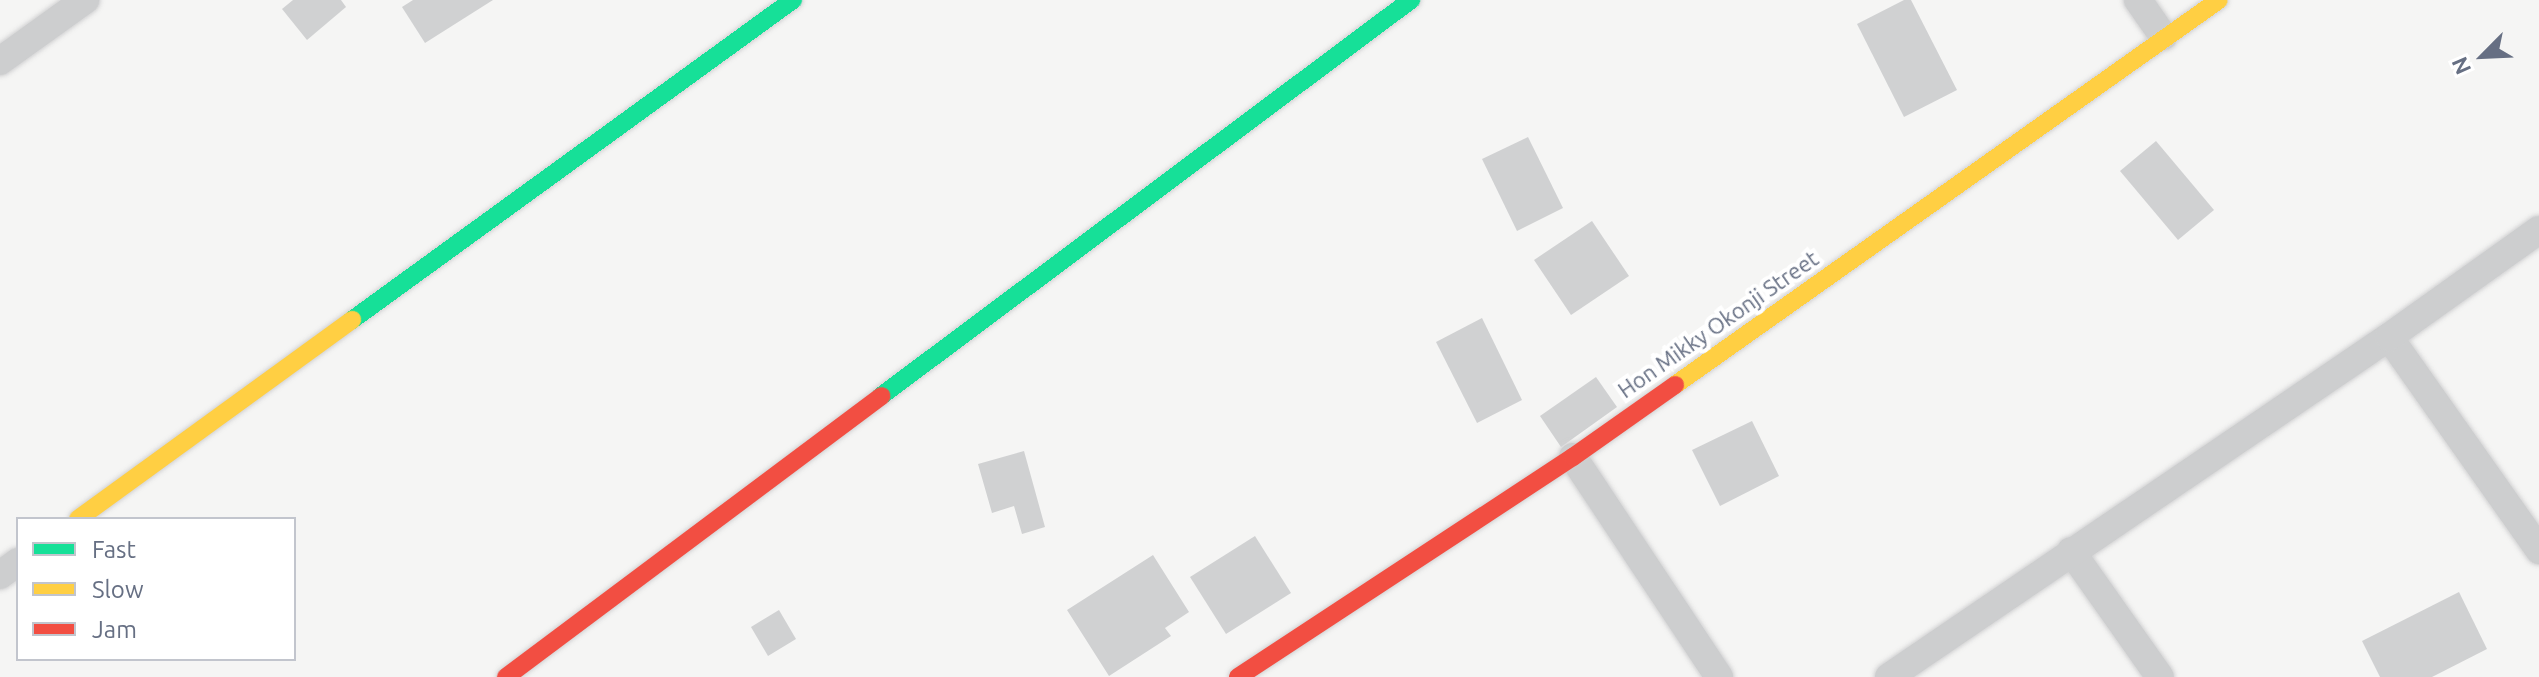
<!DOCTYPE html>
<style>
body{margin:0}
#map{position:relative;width:2539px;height:677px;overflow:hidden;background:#f5f5f4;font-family:Ubuntu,sans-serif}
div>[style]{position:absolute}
.building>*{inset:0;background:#d0d1d2}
.roads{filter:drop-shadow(0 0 2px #d2d2d3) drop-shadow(0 0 2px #d2d2d3)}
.street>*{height:28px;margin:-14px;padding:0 14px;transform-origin:14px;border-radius:14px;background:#cdcecf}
.fast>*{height:18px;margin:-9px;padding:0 9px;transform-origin:9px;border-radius:9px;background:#16e098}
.slow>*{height:18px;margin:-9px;padding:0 9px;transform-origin:9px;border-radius:9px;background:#ffcf43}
.jam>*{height:18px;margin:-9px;padding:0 9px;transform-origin:9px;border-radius:9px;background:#f24e42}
span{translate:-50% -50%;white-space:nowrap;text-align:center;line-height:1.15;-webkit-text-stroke:8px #fff;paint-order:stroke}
.street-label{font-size:22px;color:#666f83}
.legend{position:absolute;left:16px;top:517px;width:280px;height:144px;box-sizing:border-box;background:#fff;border:2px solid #c2c5cd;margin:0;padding:10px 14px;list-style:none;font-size:24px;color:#666f83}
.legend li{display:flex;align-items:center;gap:16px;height:40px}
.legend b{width:40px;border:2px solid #c2c5cd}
.north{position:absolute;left:2443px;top:16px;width:80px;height:80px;-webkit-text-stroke:6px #fff;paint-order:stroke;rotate:246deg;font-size:22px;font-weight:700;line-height:32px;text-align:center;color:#666f83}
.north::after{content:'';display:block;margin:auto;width:28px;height:36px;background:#666f83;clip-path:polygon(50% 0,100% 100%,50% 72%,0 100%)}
</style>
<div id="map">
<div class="building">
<div style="clip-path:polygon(293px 0,341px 0,346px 7px,307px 40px,282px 9px)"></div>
<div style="clip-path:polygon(413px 0,493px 0,425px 43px,402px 7px)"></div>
<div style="clip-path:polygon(1904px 0,1911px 0,1957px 90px,1904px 117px,1857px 24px)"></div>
<div style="clip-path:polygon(1528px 137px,1563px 208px,1517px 231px,1482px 159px)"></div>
<div style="clip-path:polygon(2156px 141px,2214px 210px,2178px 240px,2120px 171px)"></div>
<div style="clip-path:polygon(1592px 221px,1629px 276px,1571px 315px,1534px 260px)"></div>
<div style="clip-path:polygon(1482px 318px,1522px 400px,1477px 423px,1436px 342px)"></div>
<div style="clip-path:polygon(1596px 377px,1617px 407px,1561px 447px,1540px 416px)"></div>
<div style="clip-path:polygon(1752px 421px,1779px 476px,1720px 506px,1692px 450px)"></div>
<div style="clip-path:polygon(1024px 451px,1045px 527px,1022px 534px,1014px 506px,992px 513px,978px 464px)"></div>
<div style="clip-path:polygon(1255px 536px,1291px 593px,1226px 634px,1190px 577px)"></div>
<div style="clip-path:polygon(1153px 555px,1189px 612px,1165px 628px,1171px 636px,1109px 676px,1067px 610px)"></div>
<div style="clip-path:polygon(2459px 592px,2487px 649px,2432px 677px,2380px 677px,2362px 641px)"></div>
<div style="clip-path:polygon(779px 610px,796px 639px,768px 656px,751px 627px)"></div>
</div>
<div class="roads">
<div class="street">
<div style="left:2138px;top:0;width:44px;rotate:55.2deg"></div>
<div style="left:0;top:61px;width:105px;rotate:-35.7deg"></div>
<div style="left:2389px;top:337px;width:261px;rotate:54.8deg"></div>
<div style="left:1573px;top:457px;width:264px;rotate:56.4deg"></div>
<div style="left:2071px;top:551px;width:154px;rotate:54.8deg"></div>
<div style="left:0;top:575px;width:22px;rotate:-36deg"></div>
<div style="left:1889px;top:677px;width:605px;rotate:-34.22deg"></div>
<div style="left:2389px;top:337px;width:184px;rotate:-35.5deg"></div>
</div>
<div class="fast">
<div style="left:352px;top:320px;width:545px;rotate:-35.97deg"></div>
<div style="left:881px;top:396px;width:662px;rotate:-36.77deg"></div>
</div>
<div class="slow">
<div style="left:1675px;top:385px;width:666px;rotate:-35.29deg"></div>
<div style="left:78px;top:519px;width:339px;rotate:-36deg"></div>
</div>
<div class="jam">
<div style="left:506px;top:677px;width:469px;rotate:-36.8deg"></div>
<div style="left:1238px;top:677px;width:401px;rotate:-33.3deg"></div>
<div style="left:1573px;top:457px;width:125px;rotate:-35.2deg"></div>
</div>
</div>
<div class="street-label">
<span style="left:1718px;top:324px;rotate:-35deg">Hon Mikky Okonji Street</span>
</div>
<ul class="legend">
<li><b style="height:10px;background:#16e098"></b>Fast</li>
<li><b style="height:10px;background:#ffcf43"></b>Slow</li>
<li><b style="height:10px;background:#f24e42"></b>Jam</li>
</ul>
<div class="north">N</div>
</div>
